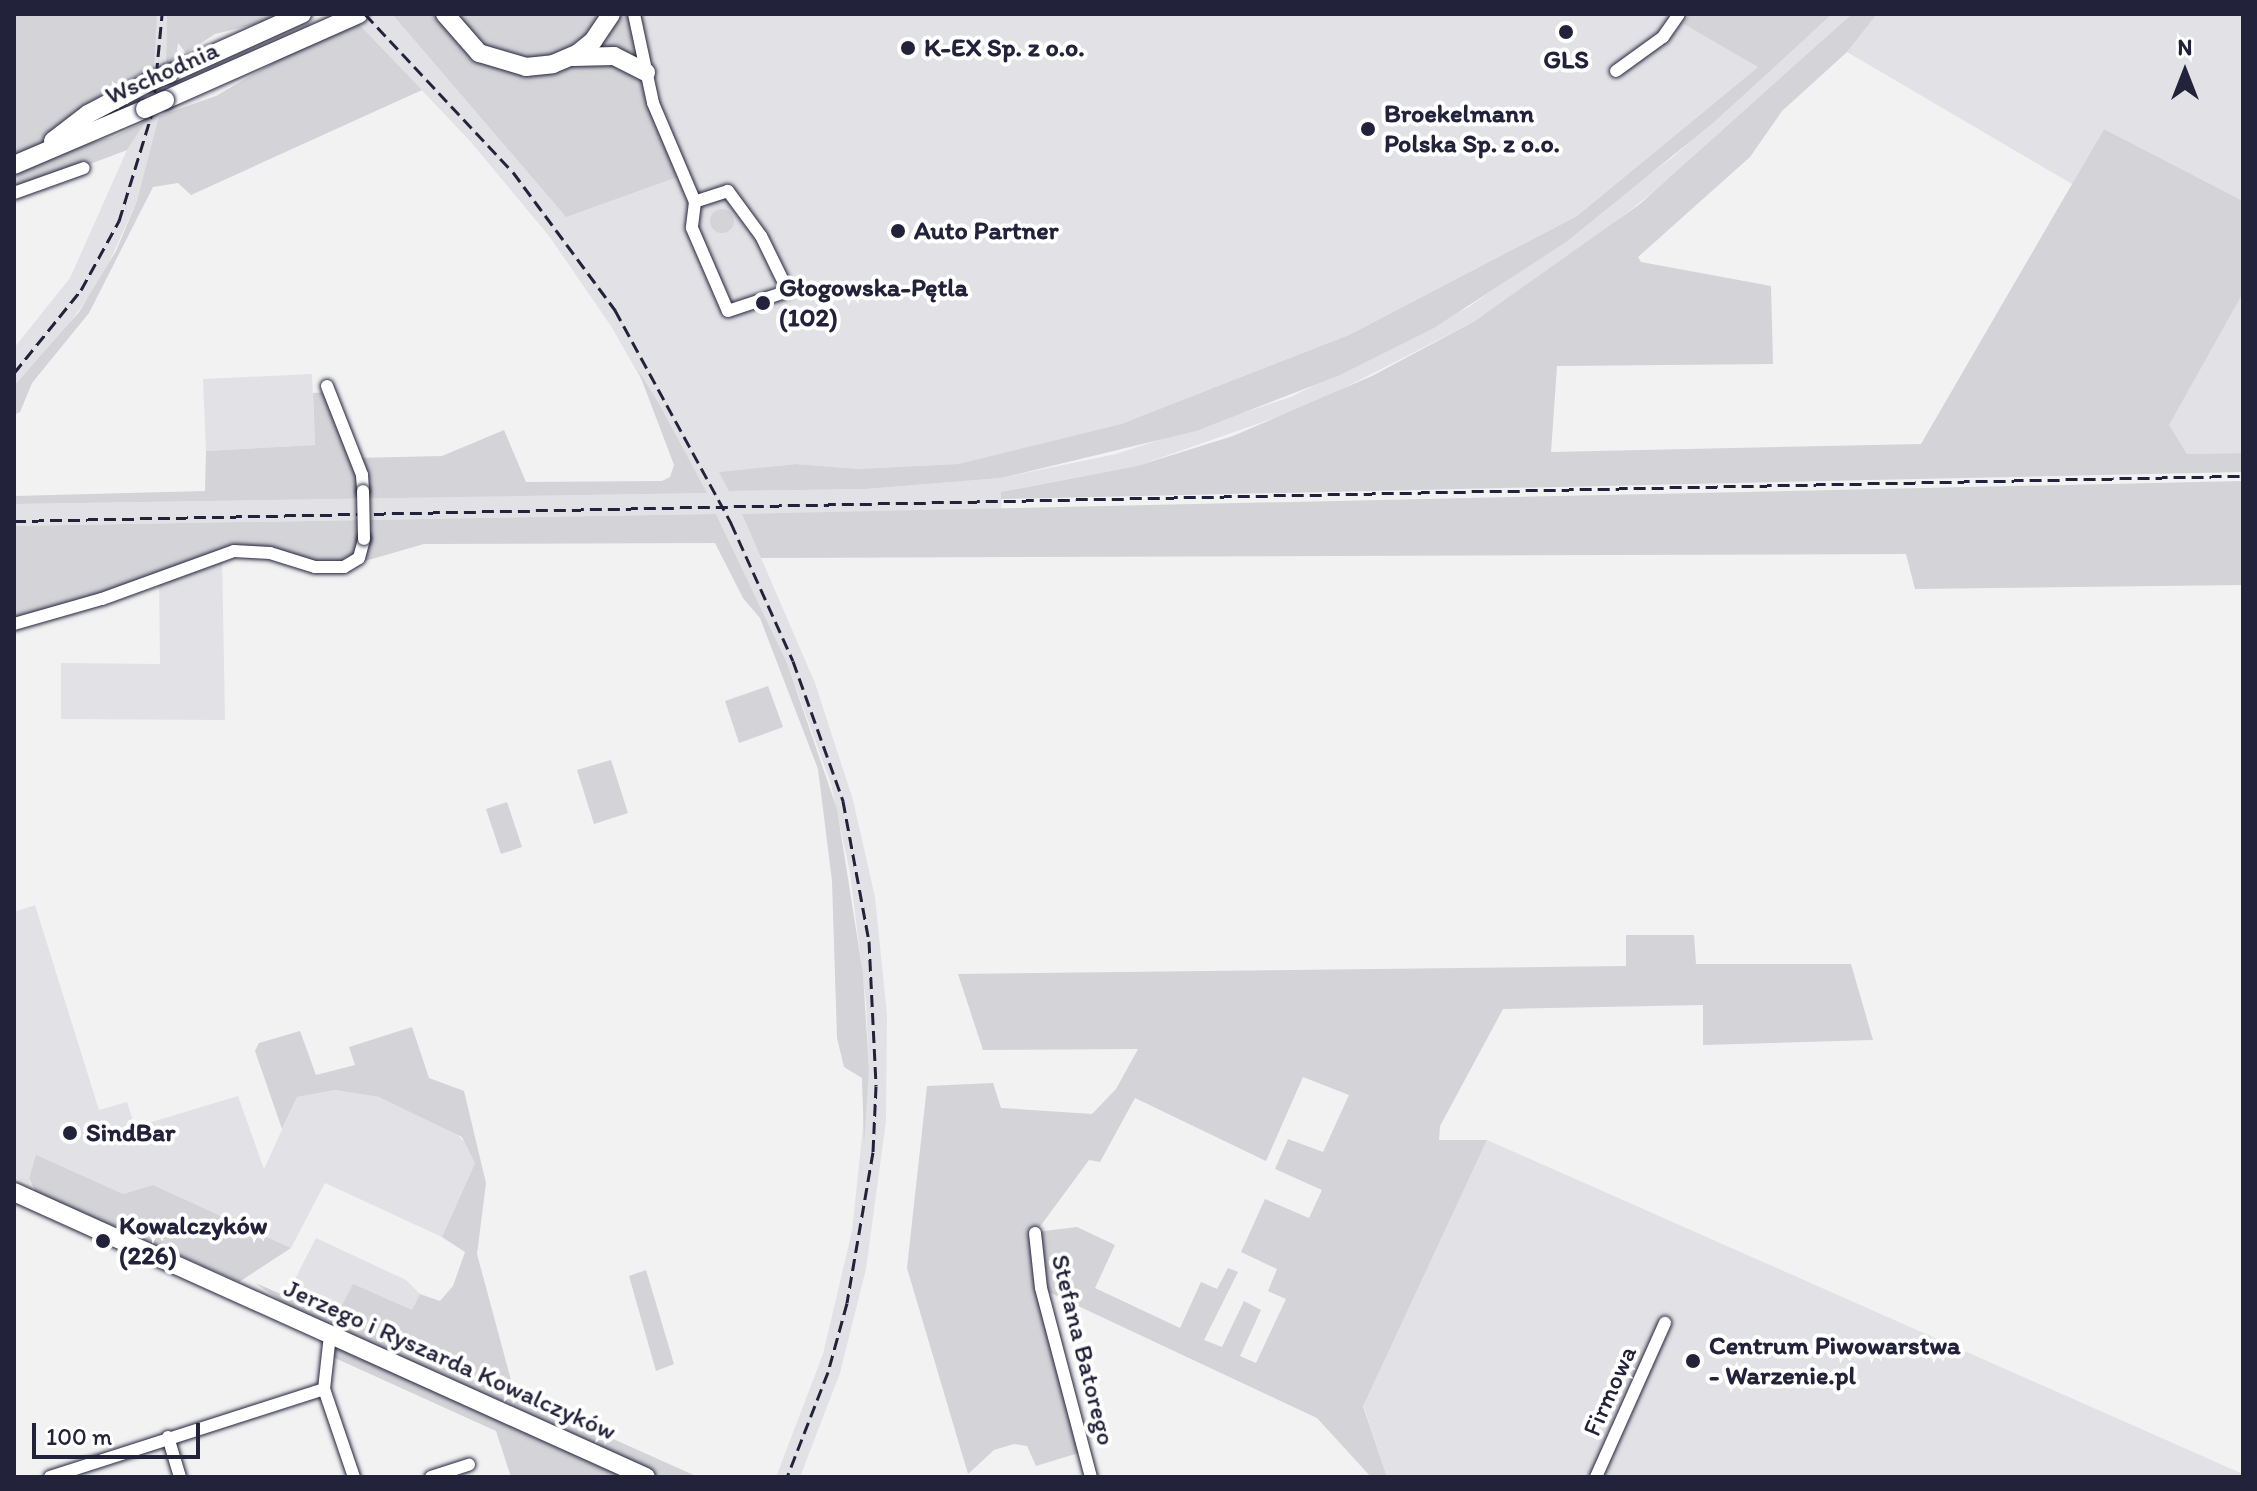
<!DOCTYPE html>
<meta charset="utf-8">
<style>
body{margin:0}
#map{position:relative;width:2257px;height:1491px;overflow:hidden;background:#f2f2f3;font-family:Itim,sans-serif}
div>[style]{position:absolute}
.built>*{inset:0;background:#e2e2e6}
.green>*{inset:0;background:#d3d3d8}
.round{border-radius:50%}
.roads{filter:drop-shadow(0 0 2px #22223b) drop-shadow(0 0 2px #22223b)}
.street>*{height:12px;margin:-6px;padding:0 6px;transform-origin:6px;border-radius:6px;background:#fff}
.secondary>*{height:18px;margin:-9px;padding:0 9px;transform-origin:9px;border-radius:9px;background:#fff}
.rail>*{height:3px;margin-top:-1.5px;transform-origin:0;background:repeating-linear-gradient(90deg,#22223b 0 12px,transparent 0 18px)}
.bridges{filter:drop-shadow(0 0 2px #22223b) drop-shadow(0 0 2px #22223b)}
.street-bridge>*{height:12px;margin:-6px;padding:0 6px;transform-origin:6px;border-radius:6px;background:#fff}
.secondary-bridge>*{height:18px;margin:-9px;padding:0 9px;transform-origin:9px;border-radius:9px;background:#fff}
.dots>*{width:22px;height:22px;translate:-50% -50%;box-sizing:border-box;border:4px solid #fff;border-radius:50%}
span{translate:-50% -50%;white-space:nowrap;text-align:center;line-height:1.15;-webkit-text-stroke:8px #fff;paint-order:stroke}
.poi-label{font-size:26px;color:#22223b;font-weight:700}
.left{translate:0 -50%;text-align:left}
.street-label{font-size:26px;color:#22223b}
.frame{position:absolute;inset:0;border:16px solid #22223b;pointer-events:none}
.north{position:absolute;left:2145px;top:32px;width:80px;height:80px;-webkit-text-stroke:6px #fff;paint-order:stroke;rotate:0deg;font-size:22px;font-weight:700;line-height:32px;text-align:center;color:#22223b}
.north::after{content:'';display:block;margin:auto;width:28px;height:36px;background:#22223b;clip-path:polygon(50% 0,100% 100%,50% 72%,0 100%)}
.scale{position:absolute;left:32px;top:1423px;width:168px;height:36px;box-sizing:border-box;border:4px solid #22223b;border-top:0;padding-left:10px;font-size:24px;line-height:28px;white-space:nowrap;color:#22223b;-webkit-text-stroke:6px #fff;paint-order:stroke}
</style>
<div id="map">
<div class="built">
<div style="clip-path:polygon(157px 14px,167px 14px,166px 57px,156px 137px,137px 201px,101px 280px,59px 337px,14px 386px,14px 348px,70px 278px,127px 150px,146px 121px)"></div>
<div style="clip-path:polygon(360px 14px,392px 14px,566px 217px,663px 130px,634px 14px,1679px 14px,1759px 66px,1577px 216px,1349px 335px,1121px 424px,958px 464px,858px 469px,796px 464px,720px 472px,730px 491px,866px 489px,1001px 478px,1116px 454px,1291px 397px,1469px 307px,1673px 157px,1832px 14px,1852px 14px,1707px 149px,1574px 255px,1475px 321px,1311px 405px,1137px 466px,1002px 492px,1001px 510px,742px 514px,815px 683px,853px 800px,875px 897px,887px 1015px,886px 1121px,866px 1269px,840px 1373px,800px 1477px,776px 1477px,823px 1354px,852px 1231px,869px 1070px,866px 1002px,850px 872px,831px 784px,787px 663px,716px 514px,14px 526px,14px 504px,706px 493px,611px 326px,549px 236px,470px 141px,352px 17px)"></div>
<div style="clip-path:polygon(1877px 14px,2243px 14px,2243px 201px,2104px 129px,2072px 184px,1847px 52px)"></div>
<div style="clip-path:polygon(2243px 293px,2243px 453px,2187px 454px,2168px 425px)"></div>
<div style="clip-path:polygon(312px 374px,315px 445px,206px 451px,203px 379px)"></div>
<div style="clip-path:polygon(222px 554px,225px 720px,61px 719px,61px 663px,160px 664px,159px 576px)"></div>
<div style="clip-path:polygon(35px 905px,99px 1110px,127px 1102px,135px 1127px,238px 1096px,264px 1169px,297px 1097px,335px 1090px,379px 1097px,450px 1128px,470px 1147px,475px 1163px,442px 1237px,325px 1183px,291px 1248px,153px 1185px,123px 1194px,104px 1187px,29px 1179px,30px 1184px,14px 1176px,14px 912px)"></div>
<div style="clip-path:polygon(1487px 1140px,2243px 1474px,2243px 1477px,1387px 1477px,1363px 1404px)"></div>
<div style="clip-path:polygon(316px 1238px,406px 1280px,420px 1294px,412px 1311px,337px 1317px,287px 1295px)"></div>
</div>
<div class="green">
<div style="clip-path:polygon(14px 14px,157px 14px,154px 67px,141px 72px,33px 157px,113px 137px,146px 121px,127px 150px,14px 193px)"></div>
<div style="clip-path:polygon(167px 14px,296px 14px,215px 34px,186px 53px,178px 43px,176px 57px,166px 62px)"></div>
<div style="clip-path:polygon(392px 14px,634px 14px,646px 72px,683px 175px,566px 217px)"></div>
<div style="clip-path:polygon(1689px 14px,1832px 14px,1713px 123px,1566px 242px,1434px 328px,1340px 375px,1196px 431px,1001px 478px,866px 489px,729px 491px,719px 472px,796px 464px,858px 469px,958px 464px,1121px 424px,1349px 335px,1577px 216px,1758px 67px,1684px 24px)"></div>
<div style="clip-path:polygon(1852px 14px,1877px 14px,1847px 52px,1782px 111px,1750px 157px,1638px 257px,1641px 262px,1771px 286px,1773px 364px,1557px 366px,1551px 452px,1921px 444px,2104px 129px,2243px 201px,2243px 293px,2169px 425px,2187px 454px,2243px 453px,2243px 472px,1001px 499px,1001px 492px,1137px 466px,1233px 436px,1372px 376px,1475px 321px,1640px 204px)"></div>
<div style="clip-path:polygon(352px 17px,422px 90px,191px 195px,178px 183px,153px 187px,89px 313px,32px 383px,20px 412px,14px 415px,14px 386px,79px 312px,116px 251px,137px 201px,159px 116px,216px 96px)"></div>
<div class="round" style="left:710px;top:209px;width:24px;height:24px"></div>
<div style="clip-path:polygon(638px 370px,659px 404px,707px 493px,14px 504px,14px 496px,205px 491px,206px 451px,315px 445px,313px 393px,330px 392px,354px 458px,442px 456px,504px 430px,526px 482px,662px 481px,670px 477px,674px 465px)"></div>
<div style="clip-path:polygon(2243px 481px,2243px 585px,1915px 589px,1906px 554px,761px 558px,742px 514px)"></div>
<div style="clip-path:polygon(716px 514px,787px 663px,837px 809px,863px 974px,869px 1070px,864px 1144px,862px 1078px,844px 1067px,837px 1038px,832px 881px,818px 769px,760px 618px,743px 598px,715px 543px,424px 544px,344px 567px,250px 551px,14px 624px,14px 526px)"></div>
<div style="clip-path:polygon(768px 686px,783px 727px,739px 743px,725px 701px)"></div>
<div style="clip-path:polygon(611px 760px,628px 813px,594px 824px,577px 770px)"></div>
<div style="clip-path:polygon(507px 802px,522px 847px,501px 854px,486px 809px)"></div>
<div style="clip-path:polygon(evenodd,1626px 935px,1694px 935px,1696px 964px,1851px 964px,1873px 1040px,1703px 1045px,1703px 1005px,1503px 1009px,1440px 1126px,1439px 1140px,1487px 1140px,1363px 1406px,1387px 1477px,1371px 1477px,1317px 1418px,1042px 1289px,1085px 1451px,1036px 1466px,1027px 1446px,1014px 1444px,994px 1450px,968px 1474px,907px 1268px,927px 1086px,993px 1083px,1001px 1108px,1092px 1114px,1116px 1089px,1138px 1049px,983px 1050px,958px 974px,1626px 966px,1626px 935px,1303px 1077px,1349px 1095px,1323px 1152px,1288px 1139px,1275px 1169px,1322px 1190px,1309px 1218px,1265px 1199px,1241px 1252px,1277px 1269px,1268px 1291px,1286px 1299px,1256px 1363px,1240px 1356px,1261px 1310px,1244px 1301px,1222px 1347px,1204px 1340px,1238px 1272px,1228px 1268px,1217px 1289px,1201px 1282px,1180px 1328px,1095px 1288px,1115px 1245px,1077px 1227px,1036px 1232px,1089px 1160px,1100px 1162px,1135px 1098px,1266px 1161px,1303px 1077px)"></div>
<div style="clip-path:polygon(412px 1027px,429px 1078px,464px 1091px,486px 1183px,477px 1254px,515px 1395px,698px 1477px,646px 1477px,330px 1335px,255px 1283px,336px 1317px,353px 1284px,412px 1310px,420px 1294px,440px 1301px,453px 1286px,465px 1252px,442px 1237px,475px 1163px,462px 1137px,379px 1097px,335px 1090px,297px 1097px,282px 1129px,255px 1051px,259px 1043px,300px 1031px,316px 1075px,355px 1065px,349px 1047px)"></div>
<div style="clip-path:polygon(36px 1155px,123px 1194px,153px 1185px,291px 1248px,239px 1282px,36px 1192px,29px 1179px)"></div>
<div style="clip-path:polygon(646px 1270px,674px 1364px,656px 1371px,629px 1276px)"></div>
<div style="clip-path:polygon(328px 1342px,626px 1477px,511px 1477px,496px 1431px,326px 1354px)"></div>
</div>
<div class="roads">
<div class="street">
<div style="left:634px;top:14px;width:91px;rotate:77.9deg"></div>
<div style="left:653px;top:103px;width:108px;rotate:67deg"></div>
<div style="left:695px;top:202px;width:26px;rotate:97deg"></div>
<div style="left:692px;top:228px;width:90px;rotate:66.6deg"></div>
<div style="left:728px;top:311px;width:63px;rotate:-18.4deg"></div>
<div style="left:788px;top:291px;width:61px;rotate:-116.1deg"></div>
<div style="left:761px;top:236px;width:56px;rotate:-126.3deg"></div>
<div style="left:728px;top:191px;width:35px;rotate:162deg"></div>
<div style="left:1616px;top:71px;width:58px;rotate:-35.9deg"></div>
<div style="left:1663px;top:37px;width:28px;rotate:-55deg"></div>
<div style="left:14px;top:193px;width:74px;rotate:-19.7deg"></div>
<div style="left:327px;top:386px;width:96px;rotate:68.5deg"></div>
<div style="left:362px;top:475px;width:16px;rotate:86deg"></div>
<div style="left:14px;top:624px;width:91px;rotate:-15.9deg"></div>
<div style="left:102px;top:599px;width:140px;rotate:-20deg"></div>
<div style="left:234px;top:551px;width:36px;rotate:3deg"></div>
<div style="left:270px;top:553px;width:47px;rotate:17.3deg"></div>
<div style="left:315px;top:567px;width:29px"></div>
<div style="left:344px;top:567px;width:17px;rotate:-31deg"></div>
<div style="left:359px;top:558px;width:20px;rotate:-75deg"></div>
<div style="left:1035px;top:1233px;width:55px;rotate:83.8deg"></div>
<div style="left:1041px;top:1288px;width:196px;rotate:75.2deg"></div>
<div style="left:330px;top:1335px;width:54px;rotate:96.3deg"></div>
<div style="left:324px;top:1389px;width:93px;rotate:71.2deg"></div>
<div style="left:168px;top:1437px;width:42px;rotate:73.3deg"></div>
<div style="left:50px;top:1477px;width:288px;rotate:-17.8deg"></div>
<div style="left:431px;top:1477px;width:40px;rotate:-18deg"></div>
<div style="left:1596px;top:1477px;width:169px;rotate:-65.9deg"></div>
</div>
<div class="secondary">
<div style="left:445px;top:14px;width:52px;rotate:48.9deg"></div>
<div style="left:479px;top:53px;width:49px;rotate:16.6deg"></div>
<div style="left:526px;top:67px;width:27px;rotate:-6deg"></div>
<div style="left:553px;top:64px;width:26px;rotate:-23deg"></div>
<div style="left:577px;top:54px;width:21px;rotate:-39deg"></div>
<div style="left:593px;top:41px;width:32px;rotate:-56deg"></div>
<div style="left:573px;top:57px;width:41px;rotate:-1.4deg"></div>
<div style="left:614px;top:56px;width:36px;rotate:27deg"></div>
<div style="left:169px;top:74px;width:146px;rotate:-24.3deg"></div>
<div style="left:165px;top:100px;width:212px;rotate:-23.9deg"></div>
<div style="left:53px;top:141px;width:44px;rotate:-37.6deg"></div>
<div style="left:88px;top:114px;width:69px;rotate:-27.7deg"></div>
<div style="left:14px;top:165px;width:142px;rotate:-23.1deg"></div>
<div style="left:14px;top:1192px;width:693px;rotate:24.27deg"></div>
</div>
</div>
<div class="rail">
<div style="left:365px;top:14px;width:216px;rotate:46.9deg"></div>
<div style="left:513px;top:172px;width:172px;rotate:53.5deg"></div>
<div style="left:615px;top:310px;width:243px;rotate:61.4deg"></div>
<div style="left:731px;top:523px;width:151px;rotate:65.8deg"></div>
<div style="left:793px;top:661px;width:149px;rotate:70.3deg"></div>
<div style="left:843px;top:801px;width:142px;rotate:79.5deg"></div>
<div style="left:869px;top:941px;width:145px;rotate:87.2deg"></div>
<div style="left:876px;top:1086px;width:66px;rotate:92.6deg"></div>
<div style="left:873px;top:1152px;width:153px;rotate:99.8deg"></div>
<div style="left:847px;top:1303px;width:72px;rotate:105.4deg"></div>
<div style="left:828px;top:1372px;width:113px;rotate:111.3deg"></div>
<div style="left:14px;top:373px;width:107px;rotate:-51.1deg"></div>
<div style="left:81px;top:290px;width:79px;rotate:-61.2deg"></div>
<div style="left:119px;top:221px;width:116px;rotate:-73deg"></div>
<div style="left:153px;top:110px;width:96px;rotate:-84.6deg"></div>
<div style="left:14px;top:521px;width:2229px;rotate:-1.16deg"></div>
</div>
<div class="bridges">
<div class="street-bridge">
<div style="left:363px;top:491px;width:48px;rotate:88.8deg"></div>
</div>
<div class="secondary-bridge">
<div style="left:149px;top:82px;width:22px;rotate:-22deg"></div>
<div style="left:145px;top:109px;width:22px;rotate:-24deg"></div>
</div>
</div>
<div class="dots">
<div style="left:1566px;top:32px;background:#22223b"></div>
<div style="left:908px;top:48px;background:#22223b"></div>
<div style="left:1368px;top:129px;background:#22223b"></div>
<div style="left:898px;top:231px;background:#22223b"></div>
<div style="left:763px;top:303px;background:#22223b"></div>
<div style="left:70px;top:1133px;background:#22223b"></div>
<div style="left:103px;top:1241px;background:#22223b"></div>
<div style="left:1693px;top:1361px;background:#22223b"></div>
</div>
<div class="poi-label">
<span class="left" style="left:924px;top:48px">K-EX Sp. z o.o.</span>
<span style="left:1566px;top:60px">GLS</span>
<span class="left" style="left:1384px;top:129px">Broekelmann<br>Polska Sp. z o.o.</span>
<span class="left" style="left:914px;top:231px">Auto Partner</span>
<span class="left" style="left:779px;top:303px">Głogowska-Pętla<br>(102)</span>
<span class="left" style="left:86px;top:1133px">SindBar</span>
<span class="left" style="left:119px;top:1241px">Kowalczyków<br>(226)</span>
<span class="left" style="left:1709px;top:1361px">Centrum Piwowarstwa<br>- Warzenie.pl</span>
</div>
<div class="street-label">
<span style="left:162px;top:73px;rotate:-24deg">Wschodnia</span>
<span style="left:1083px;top:1350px;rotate:76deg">Stefana Batorego</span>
<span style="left:450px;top:1360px;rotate:24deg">Jerzego i Ryszarda Kowalczyków</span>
<span style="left:1610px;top:1391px;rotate:-66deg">Firmowa</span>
</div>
<div class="frame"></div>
<div class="north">N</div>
<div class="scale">100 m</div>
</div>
